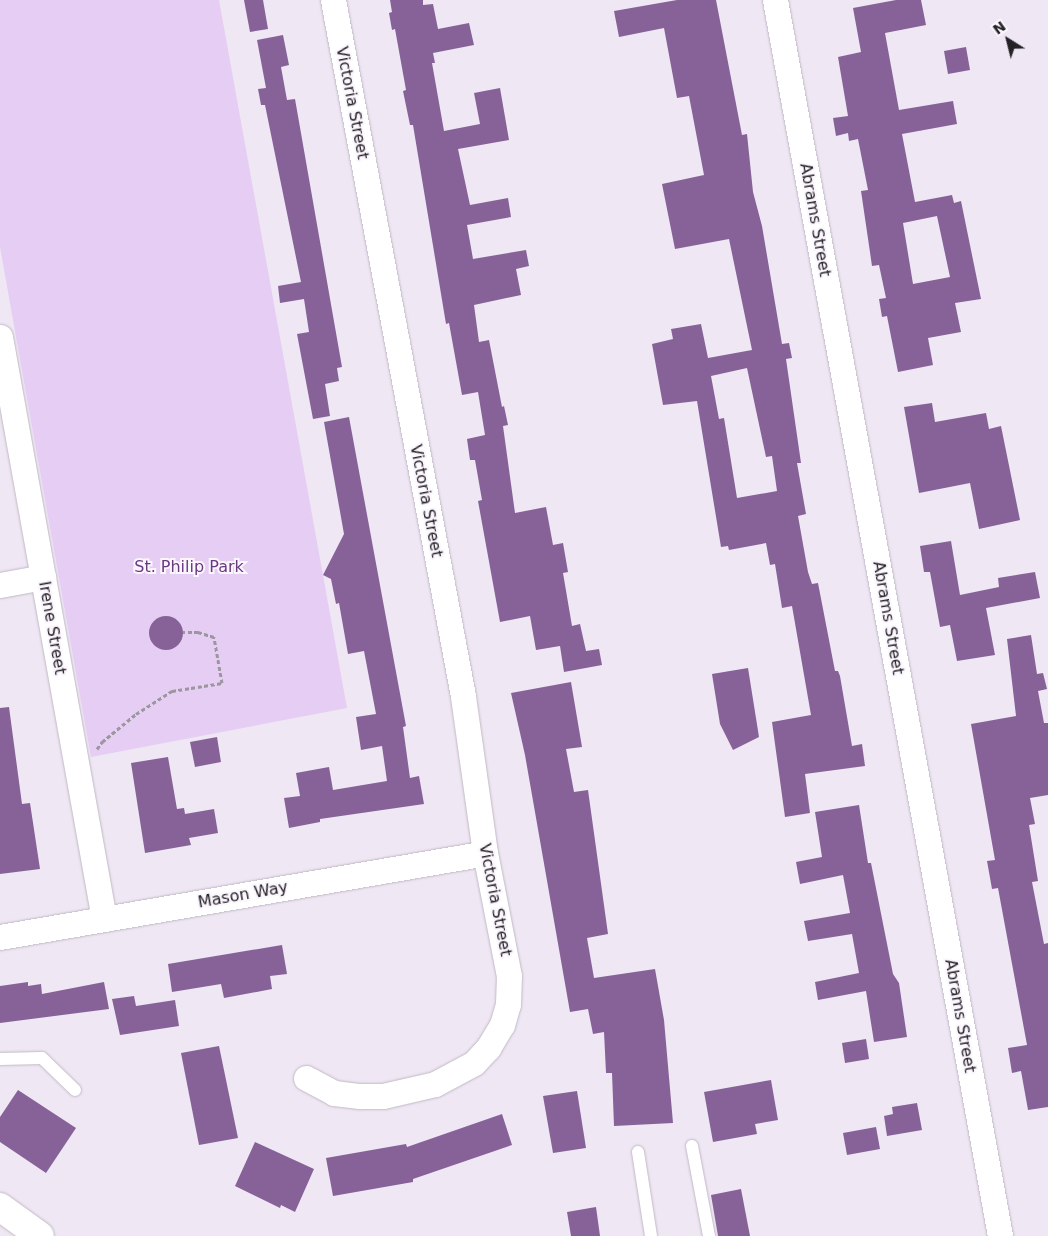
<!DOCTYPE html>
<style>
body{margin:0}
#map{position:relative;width:1048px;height:1236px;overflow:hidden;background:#efe7f4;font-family:"DejaVu Sans",sans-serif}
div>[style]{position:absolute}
.green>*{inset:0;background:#e6cdf4}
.building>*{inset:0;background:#866298}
.round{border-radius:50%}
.path>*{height:3px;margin-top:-1.5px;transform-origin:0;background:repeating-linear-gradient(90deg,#9c969f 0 4px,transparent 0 6.5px)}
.roads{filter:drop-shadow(0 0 1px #c1b8c5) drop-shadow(0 0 1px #c1b8c5)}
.service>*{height:12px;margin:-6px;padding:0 6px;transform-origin:6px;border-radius:6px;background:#fff}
.minor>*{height:25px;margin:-12.5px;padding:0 12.5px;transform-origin:12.5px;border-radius:12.5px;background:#fff}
.secondary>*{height:28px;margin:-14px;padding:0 14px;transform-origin:14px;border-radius:14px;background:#fff}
span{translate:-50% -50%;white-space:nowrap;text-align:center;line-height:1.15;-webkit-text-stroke:4px #fbf6fe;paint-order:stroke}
.street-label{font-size:16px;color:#252226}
.park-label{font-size:16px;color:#6a3a80}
.north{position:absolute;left:983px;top:15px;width:50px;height:50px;-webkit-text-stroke:4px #fbf6fe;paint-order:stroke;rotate:324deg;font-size:14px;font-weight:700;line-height:20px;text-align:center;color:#252226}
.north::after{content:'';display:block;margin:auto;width:18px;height:22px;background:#252226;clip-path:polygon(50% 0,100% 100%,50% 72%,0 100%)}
</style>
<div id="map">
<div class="green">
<div style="clip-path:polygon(0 0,219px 0,347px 708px,91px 757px,0 247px)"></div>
</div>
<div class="building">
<div style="clip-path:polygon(244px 0,263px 0,268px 29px,250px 32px)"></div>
<div style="clip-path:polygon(390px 0,423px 0,423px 5px,433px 4px,438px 29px,469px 23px,474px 45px,433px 53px,435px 63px,432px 63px,444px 131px,480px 124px,474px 93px,500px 88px,509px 140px,458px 149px,470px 205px,508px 198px,511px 217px,467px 225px,473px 259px,526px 250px,529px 266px,516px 269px,521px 295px,474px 305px,479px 342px,489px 340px,502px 407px,504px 406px,508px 425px,503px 426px,515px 513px,546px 507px,553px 545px,563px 543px,568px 572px,563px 573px,572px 626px,580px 624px,586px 651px,599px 649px,602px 665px,564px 672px,560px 646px,536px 650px,530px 616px,500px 622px,478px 501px,482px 500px,475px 460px,470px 460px,467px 439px,485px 435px,478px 392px,462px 395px,449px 323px,446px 324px,413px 125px,410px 125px,403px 91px,406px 90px,395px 29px,392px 30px,389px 13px,392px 12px)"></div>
<div style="clip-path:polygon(evenodd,677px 0,716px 0,742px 135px,747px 134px,753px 192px,762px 226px,782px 344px,789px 343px,792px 358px,786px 359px,801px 463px,797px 463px,806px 514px,798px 516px,808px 572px,812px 584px,818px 583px,835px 671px,838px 671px,840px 676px,852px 746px,862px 744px,865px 766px,805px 774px,810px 813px,785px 817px,772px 722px,811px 715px,792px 606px,782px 608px,775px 564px,770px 565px,766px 543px,729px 550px,728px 546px,721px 547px,697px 401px,663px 405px,652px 344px,673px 339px,671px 329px,701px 324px,708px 358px,752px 350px,729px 239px,675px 249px,662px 184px,704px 175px,689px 96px,677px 98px,664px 28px,619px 37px,614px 11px,677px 0,747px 368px,766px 457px,772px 456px,777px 491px,737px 498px,724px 418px,719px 419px,711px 376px,747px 368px)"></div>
<div style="clip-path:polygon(evenodd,896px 0,921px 0,926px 25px,885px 33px,899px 110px,953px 101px,957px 124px,902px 134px,915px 202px,952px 195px,954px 203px,961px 201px,981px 299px,955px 303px,961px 332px,928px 338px,933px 365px,898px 372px,887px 316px,882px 317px,879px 299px,886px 298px,879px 265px,872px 266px,861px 191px,868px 190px,858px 139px,849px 141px,848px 133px,836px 136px,833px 118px,848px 116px,838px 57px,861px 52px,853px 8px,896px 0,937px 216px,950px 277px,913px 284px,903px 223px,937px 216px)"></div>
<div style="clip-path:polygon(283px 35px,289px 65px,281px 67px,287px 100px,295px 99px,342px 367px,337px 368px,339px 381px,325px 384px,330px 416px,313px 419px,297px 334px,309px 332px,304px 299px,280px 303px,278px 286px,301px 282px,265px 105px,261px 105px,258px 89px,266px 88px,257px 40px)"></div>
<div style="clip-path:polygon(966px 47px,970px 70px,948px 74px,944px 51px)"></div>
<div style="clip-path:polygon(932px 403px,935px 422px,986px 413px,989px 429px,1001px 426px,1020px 520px,979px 529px,970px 483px,919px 493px,904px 407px)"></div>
<div style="clip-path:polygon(349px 417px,406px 726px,403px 727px,410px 778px,419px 776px,424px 804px,320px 819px,320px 822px,289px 828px,284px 798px,300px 796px,296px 773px,329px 767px,333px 790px,387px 781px,382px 746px,361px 750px,356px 717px,376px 714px,364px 651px,348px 654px,339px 603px,336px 604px,331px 579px,323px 575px,344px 534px,324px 422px)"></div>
<div style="clip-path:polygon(951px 541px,960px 595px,999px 587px,998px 578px,1035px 572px,1040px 598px,986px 608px,995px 655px,957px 661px,950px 625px,940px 627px,930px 572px,924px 572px,920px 546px)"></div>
<div class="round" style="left:149px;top:616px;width:34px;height:34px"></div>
<div style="clip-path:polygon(1031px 635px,1037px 674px,1043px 673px,1047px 689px,1038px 691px,1044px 723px,1048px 723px,1048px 795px,1030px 798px,1035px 824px,1029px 825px,1038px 881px,1032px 882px,1044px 944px,1048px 943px,1048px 1107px,1028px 1110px,1021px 1071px,1012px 1073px,1008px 1048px,1027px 1045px,998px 888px,992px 889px,987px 861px,995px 860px,971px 724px,1016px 716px,1007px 639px)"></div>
<div style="clip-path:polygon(748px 668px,759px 737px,733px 750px,720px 724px,712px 674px)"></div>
<div style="clip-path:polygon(571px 682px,582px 747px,566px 749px,574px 792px,588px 790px,608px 934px,587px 938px,594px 978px,655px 969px,664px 1020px,673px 1123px,614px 1126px,612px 1073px,606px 1073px,604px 1032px,593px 1034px,588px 1009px,570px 1012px,525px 755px,511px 693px)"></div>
<div style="clip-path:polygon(9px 707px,22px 804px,30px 803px,40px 869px,0 874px,0 708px)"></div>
<div style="clip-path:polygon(217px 737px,221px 762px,195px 767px,190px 742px)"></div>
<div style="clip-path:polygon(168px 757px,177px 809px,184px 808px,185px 814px,214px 809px,218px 833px,189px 838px,191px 845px,145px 853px,131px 763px)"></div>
<div style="clip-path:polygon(859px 805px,868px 863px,871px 863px,893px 974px,899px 983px,907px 1037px,874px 1042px,866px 991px,818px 1000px,815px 982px,859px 973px,852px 934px,808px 941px,804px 921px,850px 913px,843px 875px,800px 884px,796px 862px,822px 857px,815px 812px)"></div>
<div style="clip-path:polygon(282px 945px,287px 974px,270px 976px,272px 989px,224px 998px,221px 984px,172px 992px,168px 964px)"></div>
<div style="clip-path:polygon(28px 982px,28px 986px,41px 984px,42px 994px,104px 982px,109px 1009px,0 1023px,0 986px)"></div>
<div style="clip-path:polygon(134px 996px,136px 1006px,175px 1000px,179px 1026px,120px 1035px,112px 999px)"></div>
<div style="clip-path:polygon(866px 1039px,869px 1059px,845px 1063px,842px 1043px)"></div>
<div style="clip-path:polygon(219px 1046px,238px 1138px,199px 1145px,181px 1053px)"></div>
<div style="clip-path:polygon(771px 1080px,778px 1120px,755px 1124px,757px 1134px,713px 1142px,704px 1092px)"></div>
<div style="clip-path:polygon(18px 1090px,76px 1128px,46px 1173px,0 1142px,0 1117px)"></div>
<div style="clip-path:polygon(577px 1091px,586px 1148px,553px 1153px,543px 1096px)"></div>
<div style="clip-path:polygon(917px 1103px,922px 1130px,887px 1136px,884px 1116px,893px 1114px,892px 1107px)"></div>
<div style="clip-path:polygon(502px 1114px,512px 1145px,413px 1179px,413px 1182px,333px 1196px,326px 1158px,406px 1144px,407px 1147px)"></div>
<div style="clip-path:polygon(876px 1127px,880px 1149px,847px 1155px,843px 1133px)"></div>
<div style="clip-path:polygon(255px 1142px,314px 1169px,295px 1212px,281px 1205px,280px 1208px,235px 1186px)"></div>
<div style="clip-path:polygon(741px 1189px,750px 1236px,718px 1236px,711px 1195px)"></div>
<div style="clip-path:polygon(596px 1207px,600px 1236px,571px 1236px,567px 1212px)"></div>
</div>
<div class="path">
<div style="left:97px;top:749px;width:9px;rotate:-54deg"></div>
<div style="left:102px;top:742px;width:44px;rotate:-39.5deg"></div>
<div style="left:136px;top:714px;width:43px;rotate:-32.6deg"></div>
<div style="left:172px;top:691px;width:51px;rotate:-9.1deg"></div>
<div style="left:222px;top:683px;width:47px;rotate:-99.9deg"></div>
<div style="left:214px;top:637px;width:17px;rotate:-163deg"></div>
<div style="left:198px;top:632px;width:15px;rotate:180deg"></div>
</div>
<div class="roads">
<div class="service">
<div style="left:0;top:1059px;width:42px;rotate:-1.4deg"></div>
<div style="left:42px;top:1058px;width:46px;rotate:44.1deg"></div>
<div style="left:692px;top:1146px;width:92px;rotate:79.3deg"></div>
<div style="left:638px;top:1152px;width:85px;rotate:81.2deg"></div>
</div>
<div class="minor">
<div style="left:775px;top:0;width:1256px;rotate:79.68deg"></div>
<div style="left:0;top:337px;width:591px;rotate:79.87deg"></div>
<div style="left:0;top:585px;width:44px;rotate:-10.5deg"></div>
<div style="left:0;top:937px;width:492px;rotate:-9.8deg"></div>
<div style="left:306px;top:1078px;width:32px;rotate:28deg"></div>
<div style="left:334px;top:1093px;width:26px;rotate:7deg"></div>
<div style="left:360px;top:1096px;width:23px"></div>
<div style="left:383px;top:1096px;width:53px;rotate:-13deg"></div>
<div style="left:435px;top:1084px;width:44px;rotate:-28.3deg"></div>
<div style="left:474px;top:1063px;width:21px;rotate:-47deg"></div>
<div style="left:488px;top:1048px;width:27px;rotate:-59deg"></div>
<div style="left:502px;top:1025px;width:22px;rotate:-74deg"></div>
<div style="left:508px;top:1004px;width:28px;rotate:-88deg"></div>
<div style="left:509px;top:976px;width:125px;rotate:-101deg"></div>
<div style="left:485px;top:853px;width:159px;rotate:-98deg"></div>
<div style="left:463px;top:696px;width:708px;rotate:-100.58deg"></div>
</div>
<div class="secondary">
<div style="left:0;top:1207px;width:49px;rotate:35.9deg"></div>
</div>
</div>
<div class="street-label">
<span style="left:352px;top:103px;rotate:79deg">Victoria Street</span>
<span style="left:815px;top:220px;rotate:80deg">Abrams Street</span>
<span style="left:426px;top:501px;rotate:79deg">Victoria Street</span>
<span style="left:888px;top:618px;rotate:80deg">Abrams Street</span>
<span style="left:52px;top:628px;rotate:80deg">Irene Street</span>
<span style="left:243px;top:895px;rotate:-10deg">Mason Way</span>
<span style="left:495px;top:900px;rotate:79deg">Victoria Street</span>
<span style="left:960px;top:1016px;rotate:80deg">Abrams Street</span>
</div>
<div class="park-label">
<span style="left:189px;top:567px">St. Philip Park</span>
</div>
<div class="north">N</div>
</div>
